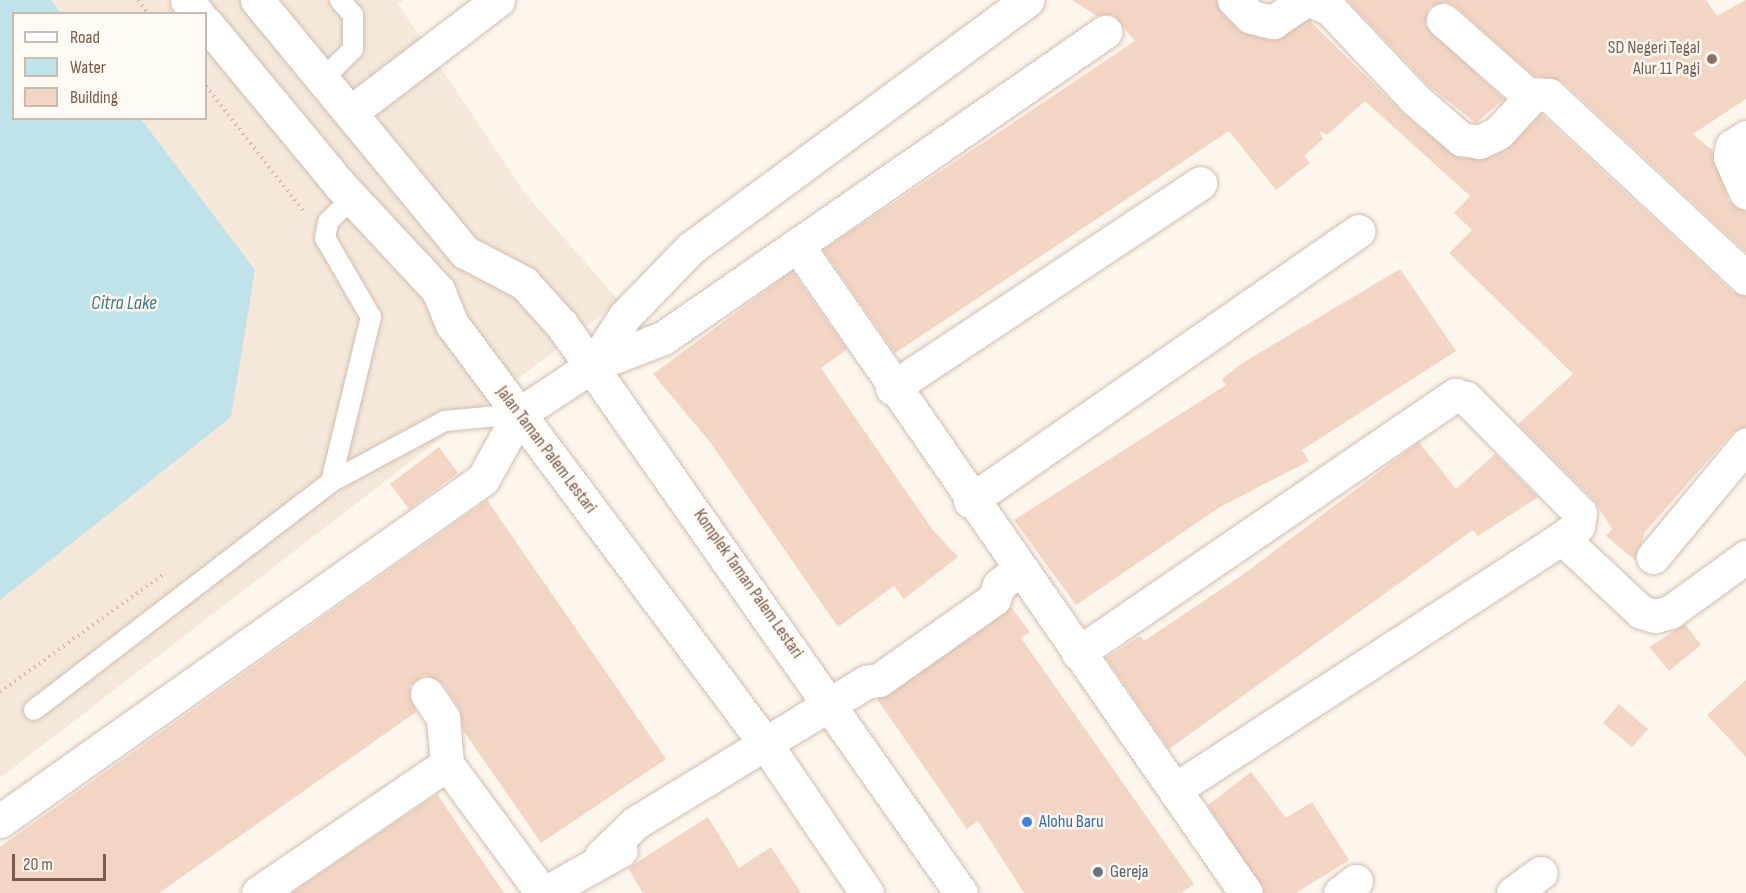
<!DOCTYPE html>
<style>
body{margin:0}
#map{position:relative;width:1746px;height:893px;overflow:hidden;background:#fdf6ec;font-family:"Sofia Sans Condensed",sans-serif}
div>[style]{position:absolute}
.residential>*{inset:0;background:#f5e8da}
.water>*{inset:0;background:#bfe3e8}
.building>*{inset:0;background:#f3d5c3}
.path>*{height:4px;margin-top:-2px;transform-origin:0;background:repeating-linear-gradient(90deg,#d9b8a5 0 1.5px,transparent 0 6px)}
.roads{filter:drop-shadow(0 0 2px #d1beb0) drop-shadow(0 0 2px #d1beb0)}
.lane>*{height:20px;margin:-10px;padding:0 10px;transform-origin:10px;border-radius:10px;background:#fff}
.street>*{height:33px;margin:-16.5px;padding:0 16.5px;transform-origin:16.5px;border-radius:16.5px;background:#fff}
.secondary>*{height:33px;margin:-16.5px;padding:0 16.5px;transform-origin:16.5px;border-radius:16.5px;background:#fff}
.dots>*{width:16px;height:16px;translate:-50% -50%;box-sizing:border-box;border:3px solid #fffaf3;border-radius:50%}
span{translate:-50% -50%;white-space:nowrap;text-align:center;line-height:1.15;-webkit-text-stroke:5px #fffaf3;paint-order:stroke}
.education-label{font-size:18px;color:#785e54}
.right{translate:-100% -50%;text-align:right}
.street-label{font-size:18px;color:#7a5c4d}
.shop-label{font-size:18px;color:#366cbe}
.left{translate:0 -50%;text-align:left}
.worship-label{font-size:18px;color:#5b616d}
.water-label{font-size:20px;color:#437c86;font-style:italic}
.legend{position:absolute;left:12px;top:12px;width:195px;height:108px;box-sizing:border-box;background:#fffaf3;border:2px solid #cabbb1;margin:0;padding:8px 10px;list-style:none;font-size:18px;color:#7a5c4d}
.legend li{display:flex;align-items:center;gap:12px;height:30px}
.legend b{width:30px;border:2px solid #cabbb1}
.scale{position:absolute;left:12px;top:854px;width:94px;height:27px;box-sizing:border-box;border:3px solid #7a5c4d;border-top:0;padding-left:8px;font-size:18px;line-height:21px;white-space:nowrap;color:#7a5c4d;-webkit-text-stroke:4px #fffaf3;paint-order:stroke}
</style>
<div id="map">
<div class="residential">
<div style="clip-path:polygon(evenodd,0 0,403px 0,398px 4px,523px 191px,619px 301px,0 778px,0 0,14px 14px,206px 14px,206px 118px,14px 118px,14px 14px)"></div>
</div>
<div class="water">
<div style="clip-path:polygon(0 0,51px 0,61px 13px,14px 14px,14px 118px,141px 119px,255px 270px,231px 417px,0 600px)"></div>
</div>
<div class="building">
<div style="clip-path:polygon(1072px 0,1216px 0,1238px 30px,1269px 40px,1309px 20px,1404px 114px,1458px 158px,1486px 159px,1506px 150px,1541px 114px,1733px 292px,1746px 296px,1746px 427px,1732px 433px,1645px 532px,1635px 560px,1606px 536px,1612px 529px,1594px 500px,1518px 424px,1573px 374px,1449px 253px,1472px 230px,1454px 213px,1470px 196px,1365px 101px,1327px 135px,1319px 131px,1323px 139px,1304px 156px,1310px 163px,1276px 190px,1229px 131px,895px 353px,823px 250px,1135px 41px,1114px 15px,1097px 16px)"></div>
<div style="clip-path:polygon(1347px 0,1706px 0,1717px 16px,1746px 0,1746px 99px,1693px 134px,1712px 150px,1729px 201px,1746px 211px,1746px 252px,1562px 81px,1534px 76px,1455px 6px,1446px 2px,1429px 7px,1425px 25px,1504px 99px,1476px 123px,1429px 86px)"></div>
<div style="clip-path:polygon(1400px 269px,1456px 351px,1302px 450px,1309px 461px,1220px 507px,1076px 605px,1014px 520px,1226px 385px,1222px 379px,1244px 362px)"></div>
<div style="clip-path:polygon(792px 271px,847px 349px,821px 368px,932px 529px,958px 557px,904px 599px,894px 586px,838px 627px,710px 442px,653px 374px)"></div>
<div style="clip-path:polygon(1419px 442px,1456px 489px,1495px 454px,1538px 497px,1478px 536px,1473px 530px,1169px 749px,1106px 658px,1140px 636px,1144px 641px,1241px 576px)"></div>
<div style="clip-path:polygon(439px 447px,458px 473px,409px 509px,390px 484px)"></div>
<div style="clip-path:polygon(487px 500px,666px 759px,541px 843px,463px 730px,459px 708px,443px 684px,425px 675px,410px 686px,416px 712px,159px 893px,0 893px,0 847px)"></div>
<div style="clip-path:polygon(1011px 607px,1030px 632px,1021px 638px,1194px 884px,1181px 893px,1024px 893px,978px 821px,967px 829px,877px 699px)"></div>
<div style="clip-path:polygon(1685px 624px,1701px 645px,1669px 671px,1649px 647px)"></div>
<div style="clip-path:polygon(1746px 680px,1746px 757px,1707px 715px)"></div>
<div style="clip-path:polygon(1619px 704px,1648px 729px,1632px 747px,1603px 723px)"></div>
<div style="clip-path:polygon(1251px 772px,1286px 818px,1312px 802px,1349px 860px,1296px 893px,1264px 893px,1208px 805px)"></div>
<div style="clip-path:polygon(437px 794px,504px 893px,291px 893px)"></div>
<div style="clip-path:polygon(708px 817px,739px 868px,771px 847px,801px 893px,643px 893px,628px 868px)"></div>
</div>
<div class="path">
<div style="left:138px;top:0;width:17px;rotate:54deg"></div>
<div style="left:206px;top:86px;width:161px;rotate:52.1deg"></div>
<div style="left:0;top:692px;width:203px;rotate:-35.8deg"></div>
</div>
<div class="roads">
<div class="lane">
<div style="left:323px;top:79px;width:42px;rotate:-45deg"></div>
<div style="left:353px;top:49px;width:34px;rotate:-90deg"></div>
<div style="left:353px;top:15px;width:20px;rotate:-131deg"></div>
<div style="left:331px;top:482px;width:170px;rotate:-76.4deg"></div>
<div style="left:371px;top:317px;width:91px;rotate:-120.2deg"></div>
<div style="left:325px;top:238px;width:16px;rotate:-79deg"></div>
<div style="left:328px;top:222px;width:34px;rotate:-45deg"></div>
<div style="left:34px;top:710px;width:374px;rotate:-37.5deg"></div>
<div style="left:331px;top:482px;width:129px;rotate:-28.2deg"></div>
<div style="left:445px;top:421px;width:74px;rotate:-5.4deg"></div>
</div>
<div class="street">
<div style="left:1234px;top:0;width:24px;rotate:45deg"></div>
<div style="left:1251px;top:17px;width:23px;rotate:13deg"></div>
<div style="left:1273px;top:22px;width:40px;rotate:-34deg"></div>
<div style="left:1310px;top:0;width:22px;rotate:24deg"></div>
<div style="left:1330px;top:9px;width:125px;rotate:46.6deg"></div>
<div style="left:1416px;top:100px;width:60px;rotate:40.9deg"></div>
<div style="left:1461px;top:139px;width:18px;rotate:9deg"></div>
<div style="left:1479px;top:142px;width:21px;rotate:-25deg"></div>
<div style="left:1498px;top:133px;width:53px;rotate:-47.3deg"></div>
<div style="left:1443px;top:20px;width:112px;rotate:41.4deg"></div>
<div style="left:1527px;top:94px;width:22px;rotate:3deg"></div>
<div style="left:1549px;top:95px;width:269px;rotate:42.9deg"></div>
<div style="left:351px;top:112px;width:185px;rotate:-37.3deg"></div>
<div style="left:1746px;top:137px;width:17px;rotate:147deg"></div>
<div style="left:1732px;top:146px;width:11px;rotate:100deg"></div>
<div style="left:1730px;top:157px;width:39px;rotate:66deg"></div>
<div style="left:797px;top:245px;width:788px;rotate:55.28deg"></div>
<div style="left:593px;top:365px;width:59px;rotate:-56.9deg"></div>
<div style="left:625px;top:316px;width:95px;rotate:-45.9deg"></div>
<div style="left:691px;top:248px;width:418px;rotate:-36.4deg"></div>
<div style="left:892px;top:388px;width:370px;rotate:-33.6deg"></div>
<div style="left:970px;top:501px;width:473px;rotate:-34.8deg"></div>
<div style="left:1562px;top:538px;width:108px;rotate:43.1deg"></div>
<div style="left:1641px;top:612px;width:15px;rotate:16deg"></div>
<div style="left:1655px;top:616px;width:16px;rotate:-15deg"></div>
<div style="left:1670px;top:612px;width:94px;rotate:-35.9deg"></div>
<div style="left:1653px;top:557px;width:146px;rotate:-50.3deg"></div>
<div style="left:1078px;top:653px;width:457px;rotate:-34.4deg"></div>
<div style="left:1455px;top:395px;width:11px;rotate:15deg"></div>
<div style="left:1466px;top:398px;width:162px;rotate:45.3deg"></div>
<div style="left:1580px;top:513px;width:13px;rotate:99deg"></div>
<div style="left:1578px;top:526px;width:20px;rotate:143deg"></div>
<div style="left:1562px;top:538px;width:460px;rotate:147deg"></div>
<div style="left:427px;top:694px;width:29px;rotate:56deg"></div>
<div style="left:443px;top:718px;width:46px;rotate:85deg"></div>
<div style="left:447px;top:764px;width:160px;rotate:53.6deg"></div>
<div style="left:0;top:821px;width:592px;rotate:-35.3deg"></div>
<div style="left:483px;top:479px;width:74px;rotate:-61deg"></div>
<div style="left:519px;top:414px;width:89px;rotate:-33.5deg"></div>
<div style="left:593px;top:365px;width:75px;rotate:-21.1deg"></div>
<div style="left:663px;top:338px;width:538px;rotate:-34.7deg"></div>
<div style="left:601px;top:856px;width:47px;rotate:-44.1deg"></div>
<div style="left:635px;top:823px;width:271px;rotate:-31.4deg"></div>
<div style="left:866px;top:682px;width:13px;rotate:-9deg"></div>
<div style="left:879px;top:680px;width:141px;rotate:-35.2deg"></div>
<div style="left:994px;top:599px;width:15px;rotate:-70deg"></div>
<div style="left:999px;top:585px;width:25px;rotate:-37deg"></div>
<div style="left:258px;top:893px;width:229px;rotate:-34.3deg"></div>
<div style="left:545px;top:893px;width:87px;rotate:-29.5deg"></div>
<div style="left:1340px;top:893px;width:20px;rotate:-37deg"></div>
<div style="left:1513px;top:893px;width:34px;rotate:-36deg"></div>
</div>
<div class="secondary">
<div style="left:187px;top:0;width:18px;rotate:52deg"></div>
<div style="left:257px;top:0;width:327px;rotate:50.5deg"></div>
<div style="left:465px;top:252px;width:67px;rotate:27.7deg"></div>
<div style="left:524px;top:283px;width:57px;rotate:47.9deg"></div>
<div style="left:562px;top:325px;width:694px;rotate:54.91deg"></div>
<div style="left:206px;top:23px;width:209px;rotate:50.4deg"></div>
<div style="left:339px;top:184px;width:145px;rotate:47deg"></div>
<div style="left:438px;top:290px;width:37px;rotate:68deg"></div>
<div style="left:452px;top:324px;width:527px;rotate:53.26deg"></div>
<div style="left:767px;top:746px;width:178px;rotate:55.8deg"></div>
</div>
</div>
<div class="dots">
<div style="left:1712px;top:59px;background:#8d6e63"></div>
<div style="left:1027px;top:822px;background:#3f7fe0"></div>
<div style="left:1098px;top:872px;background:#6b7280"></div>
</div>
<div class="education-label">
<span class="right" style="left:1700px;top:59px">SD Negeri Tegal<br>Alur 11 Pagi</span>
</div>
<div class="street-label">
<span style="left:546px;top:450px;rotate:53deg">Jalan Taman Palem Lestari</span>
<span style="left:748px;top:584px;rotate:55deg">Komplek Taman Palem Lestari</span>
</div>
<div class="shop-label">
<span class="left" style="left:1039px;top:822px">Alohu Baru</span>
</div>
<div class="worship-label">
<span class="left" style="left:1110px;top:872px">Gereja</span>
</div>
<div class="water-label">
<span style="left:124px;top:303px">Citra Lake</span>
</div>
<ul class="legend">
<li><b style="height:8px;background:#fff"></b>Road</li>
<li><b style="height:16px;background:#bfe3e8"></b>Water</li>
<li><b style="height:16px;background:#f3d5c3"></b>Building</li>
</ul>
<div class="scale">20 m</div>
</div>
